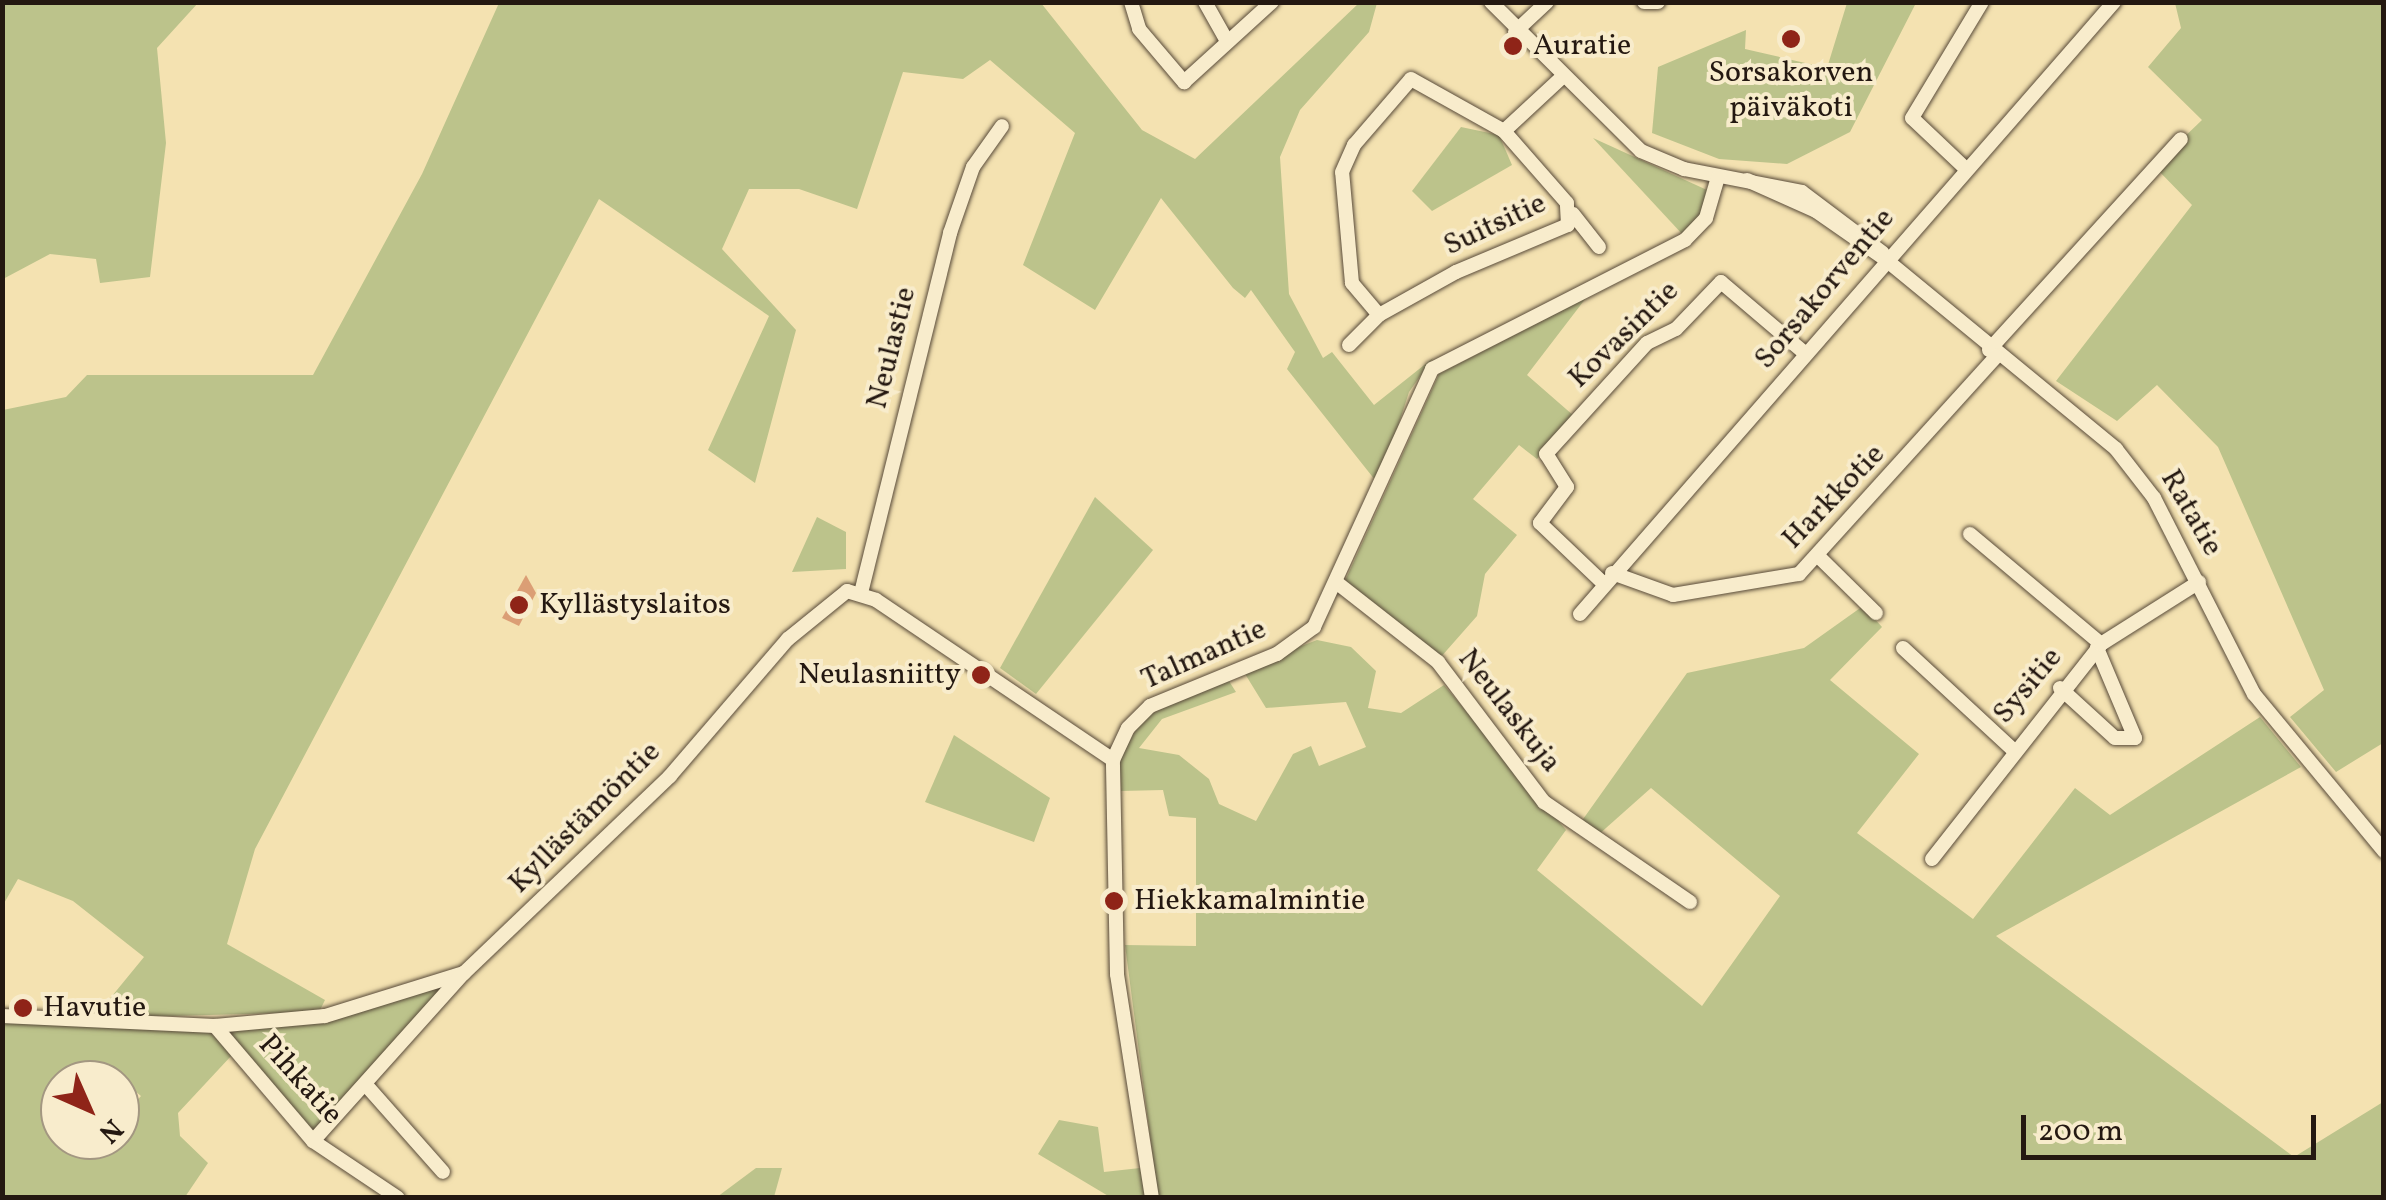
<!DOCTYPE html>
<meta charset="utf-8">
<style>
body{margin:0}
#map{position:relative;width:2386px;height:1200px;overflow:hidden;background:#f4e2b1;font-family:Vollkorn,serif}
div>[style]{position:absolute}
.green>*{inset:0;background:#bcc38b}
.building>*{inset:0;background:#db9e75}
.roads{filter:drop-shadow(0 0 2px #584a39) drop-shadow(0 0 2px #584a39)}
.minor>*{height:14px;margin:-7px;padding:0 7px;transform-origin:7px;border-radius:7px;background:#f8eccc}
.dots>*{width:28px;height:28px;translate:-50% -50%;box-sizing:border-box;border:5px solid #f8eccc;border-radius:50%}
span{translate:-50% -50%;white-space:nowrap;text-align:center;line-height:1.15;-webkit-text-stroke:8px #f8eccc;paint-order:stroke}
.poi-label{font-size:30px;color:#241811}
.left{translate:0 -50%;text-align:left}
.right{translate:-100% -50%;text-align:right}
.street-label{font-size:30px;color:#241811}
.frame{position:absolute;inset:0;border:5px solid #241811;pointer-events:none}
.north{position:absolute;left:40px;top:1060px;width:100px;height:100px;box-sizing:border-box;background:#f8eccc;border:2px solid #a39781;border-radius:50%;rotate:135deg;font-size:28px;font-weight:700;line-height:40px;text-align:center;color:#241811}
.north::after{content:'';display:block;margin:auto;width:35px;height:45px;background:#8f2418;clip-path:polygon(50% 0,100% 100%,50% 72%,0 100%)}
.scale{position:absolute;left:2021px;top:1115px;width:295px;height:45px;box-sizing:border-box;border:5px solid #241811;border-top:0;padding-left:12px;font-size:30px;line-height:35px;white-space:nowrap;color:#241811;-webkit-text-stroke:8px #f8eccc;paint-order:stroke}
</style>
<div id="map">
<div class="green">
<div style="clip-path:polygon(3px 2px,198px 3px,157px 48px,166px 143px,150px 277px,100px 283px,96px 259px,50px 254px,3px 279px)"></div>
<div style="clip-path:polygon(499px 3px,1041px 3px,1142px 130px,1195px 159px,1359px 3px,1377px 3px,1369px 32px,1300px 110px,1280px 157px,1289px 294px,1323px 358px,1332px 352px,1374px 405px,1433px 358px,1409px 392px,1379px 485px,1287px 369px,1295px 352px,1251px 290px,1245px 298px,1233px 288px,1161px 198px,1095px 310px,1023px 265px,1075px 133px,990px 60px,963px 79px,903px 72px,857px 209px,799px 189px,749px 189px,722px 249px,796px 330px,755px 483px,708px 450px,769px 316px,599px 199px,255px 849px,227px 944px,325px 1000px,319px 1012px,94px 1018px,144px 957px,73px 901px,18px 879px,3px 905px,3px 410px,66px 397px,87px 375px,313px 375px,422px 174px)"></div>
<div style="clip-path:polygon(1847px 3px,1916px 3px,1850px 132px,1787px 164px,1719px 159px,1652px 133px,1658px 67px,1746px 30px,1745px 49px,1827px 68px)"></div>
<div style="clip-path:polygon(2175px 3px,2383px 3px,2383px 743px,2336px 772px,2290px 717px,2324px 690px,2218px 447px,2157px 385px,2117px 421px,2056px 381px,2192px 205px,2154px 166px,2202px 120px,2148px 67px,2181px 28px)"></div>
<div style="clip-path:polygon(1461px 127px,1499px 135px,1512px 165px,1432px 211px,1412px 191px)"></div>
<div style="clip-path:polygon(1593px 138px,1707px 190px,1705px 211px,1683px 235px)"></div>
<div style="clip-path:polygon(1586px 298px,1527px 375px,1574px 416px,1537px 459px,1519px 445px,1473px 499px,1517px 535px,1485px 574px,1477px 616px,1440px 658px,1345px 581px,1439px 374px)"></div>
<div style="clip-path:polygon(1095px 497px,1153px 550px,1036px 694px,1000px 668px)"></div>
<div style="clip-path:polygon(817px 517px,846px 532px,846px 569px,792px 572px)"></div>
<div style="clip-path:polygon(1863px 606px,1882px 627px,1830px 680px,1919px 754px,1857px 833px,1973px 919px,2075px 788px,2110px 815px,2260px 717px,2301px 767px,1996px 936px,2294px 1157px,2383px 1102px,2383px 1197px,1158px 1197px,1125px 945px,1196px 946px,1196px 818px,1169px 816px,1163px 790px,1121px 791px,1119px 761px,1142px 718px,1227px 678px,1236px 692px,1162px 719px,1139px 748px,1179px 755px,1209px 779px,1219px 804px,1256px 821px,1293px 754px,1311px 746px,1319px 766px,1366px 747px,1346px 702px,1266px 708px,1242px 669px,1317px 640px,1351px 647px,1376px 671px,1368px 708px,1401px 713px,1444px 685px,1566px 830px,1537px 870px,1702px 1006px,1780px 896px,1651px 788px,1597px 836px,1581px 822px,1687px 673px,1804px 648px)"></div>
<div style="clip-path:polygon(954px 735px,1050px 798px,1034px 842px,925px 802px)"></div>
<div style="clip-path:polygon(453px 983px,314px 1137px,224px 1029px,324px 1023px)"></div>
<div style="clip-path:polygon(evenodd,2px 1021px,210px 1032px,232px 1055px,178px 1113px,180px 1136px,208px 1163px,185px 1197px,3px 1197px,2px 1021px,110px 1070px,141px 1096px,120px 1120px,120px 1140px,60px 1140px,60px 1080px,110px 1070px)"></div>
<div style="clip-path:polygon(1059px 1120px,1098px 1127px,1104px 1172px,1140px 1168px,1145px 1197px,1110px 1197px,1038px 1154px)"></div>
<div style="clip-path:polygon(756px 1168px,782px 1168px,774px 1197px,717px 1197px)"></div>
</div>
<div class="building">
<div style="clip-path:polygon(526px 575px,536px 593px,519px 626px,502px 618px)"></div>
</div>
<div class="roads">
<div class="minor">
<div style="left:1131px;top:2px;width:28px;rotate:73deg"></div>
<div style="left:1139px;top:29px;width:70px;rotate:49.7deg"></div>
<div style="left:1184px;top:82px;width:119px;rotate:-42.3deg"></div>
<div style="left:1205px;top:2px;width:45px;rotate:60.6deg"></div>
<div style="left:1491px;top:2px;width:211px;rotate:44.8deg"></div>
<div style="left:1641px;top:151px;width:47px;rotate:22.7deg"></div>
<div style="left:1684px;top:169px;width:120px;rotate:11deg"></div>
<div style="left:1802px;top:192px;width:101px;rotate:37deg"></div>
<div style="left:1644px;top:2px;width:14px"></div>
<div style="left:1515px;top:32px;width:44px;rotate:-43.2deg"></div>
<div style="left:1504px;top:131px;width:76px;rotate:-42.9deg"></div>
<div style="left:1966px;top:169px;width:74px;rotate:-136.6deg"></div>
<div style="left:1912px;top:118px;width:135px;rotate:-58.9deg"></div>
<div style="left:1747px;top:180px;width:76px;rotate:24.2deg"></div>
<div style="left:1816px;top:211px;width:84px;rotate:34.8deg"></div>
<div style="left:1885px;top:259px;width:299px;rotate:39.4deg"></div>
<div style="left:2116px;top:449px;width:62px;rotate:52.2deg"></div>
<div style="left:2154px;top:498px;width:220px;rotate:63deg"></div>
<div style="left:2254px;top:694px;width:204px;rotate:50.4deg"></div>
<div style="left:1573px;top:214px;width:42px;rotate:51.8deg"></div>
<div style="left:1379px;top:315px;width:42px;rotate:-130.2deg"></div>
<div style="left:1352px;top:283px;width:111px;rotate:-95.1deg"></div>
<div style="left:1342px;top:172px;width:30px;rotate:-66deg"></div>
<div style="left:1354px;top:145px;width:87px;rotate:-49.2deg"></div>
<div style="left:1411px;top:79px;width:107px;rotate:29.2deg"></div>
<div style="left:1349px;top:345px;width:42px;rotate:-45deg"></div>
<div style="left:1379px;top:315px;width:88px;rotate:-29.2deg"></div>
<div style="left:1456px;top:272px;width:121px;rotate:-22.8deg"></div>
<div style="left:1568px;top:225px;width:22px;rotate:-93deg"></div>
<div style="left:1567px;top:203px;width:96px;rotate:-131.2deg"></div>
<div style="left:1989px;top:350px;width:285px;rotate:-47.7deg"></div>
<div style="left:1970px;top:534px;width:171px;rotate:40deg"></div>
<div style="left:1821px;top:559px;width:77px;rotate:44.5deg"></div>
<div style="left:1612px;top:573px;width:65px;rotate:19.8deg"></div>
<div style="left:1673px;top:595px;width:128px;rotate:-9.5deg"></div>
<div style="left:1799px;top:574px;width:294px;rotate:-47.8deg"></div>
<div style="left:1336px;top:582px;width:130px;rotate:38.1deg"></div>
<div style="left:1438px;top:662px;width:176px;rotate:52.9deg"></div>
<div style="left:1544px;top:802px;width:177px;rotate:34.4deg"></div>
<div style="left:1603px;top:583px;width:87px;rotate:-136.4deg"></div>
<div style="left:1540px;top:523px;width:45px;rotate:-53.1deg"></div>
<div style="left:1567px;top:487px;width:39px;rotate:-122deg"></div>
<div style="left:1546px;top:454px;width:150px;rotate:-47.7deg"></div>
<div style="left:1647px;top:343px;width:32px;rotate:-26deg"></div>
<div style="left:1676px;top:329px;width:65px;rotate:-46.2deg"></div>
<div style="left:1721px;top:282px;width:111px;rotate:40.3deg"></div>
<div style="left:861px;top:593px;width:371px;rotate:-76.1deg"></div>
<div style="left:950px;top:233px;width:70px;rotate:-70.8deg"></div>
<div style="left:973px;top:167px;width:50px;rotate:-54.7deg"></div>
<div style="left:1580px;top:614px;width:812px;rotate:-48.89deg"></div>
<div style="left:1903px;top:648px;width:149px;rotate:42.8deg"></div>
<div style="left:2060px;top:688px;width:74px;rotate:42.3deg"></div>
<div style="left:2115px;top:738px;width:20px"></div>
<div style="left:2135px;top:738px;width:98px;rotate:-112.9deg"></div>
<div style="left:1932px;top:859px;width:273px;rotate:-51.8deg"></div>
<div style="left:2101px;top:644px;width:116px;rotate:-32.3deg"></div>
<div style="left:2px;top:1016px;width:213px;rotate:2.7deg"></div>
<div style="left:215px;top:1026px;width:110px;rotate:-5.2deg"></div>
<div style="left:325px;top:1016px;width:145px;rotate:-17.2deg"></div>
<div style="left:464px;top:973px;width:285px;rotate:-43.7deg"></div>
<div style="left:670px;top:776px;width:181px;rotate:-49.3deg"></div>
<div style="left:788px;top:639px;width:76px;rotate:-39.1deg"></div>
<div style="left:847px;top:591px;width:30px;rotate:17deg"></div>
<div style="left:876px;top:600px;width:286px;rotate:34deg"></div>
<div style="left:215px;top:1026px;width:151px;rotate:49.6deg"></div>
<div style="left:313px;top:1141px;width:102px;rotate:33.8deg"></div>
<div style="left:366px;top:1085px;width:116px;rotate:48.5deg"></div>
<div style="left:313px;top:1141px;width:226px;rotate:-48.1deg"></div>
<div style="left:1152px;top:1198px;width:227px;rotate:-98.9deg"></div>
<div style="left:1117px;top:974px;width:214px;rotate:-91.1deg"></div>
<div style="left:1113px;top:760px;width:35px;rotate:-65deg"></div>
<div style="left:1128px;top:728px;width:31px;rotate:-45deg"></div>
<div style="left:1150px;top:706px;width:137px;rotate:-22.3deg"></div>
<div style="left:1277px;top:654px;width:46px;rotate:-36.1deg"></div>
<div style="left:1314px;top:627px;width:284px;rotate:-65.4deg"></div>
<div style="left:1432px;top:369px;width:284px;rotate:-27deg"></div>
<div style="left:1685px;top:240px;width:30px;rotate:-46deg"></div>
<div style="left:1706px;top:218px;width:43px;rotate:-73.7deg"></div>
</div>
</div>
<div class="dots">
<div style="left:1791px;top:39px;background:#8f2418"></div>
<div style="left:1513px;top:46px;background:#8f2418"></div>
<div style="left:519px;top:605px;background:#8f2418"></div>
<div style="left:981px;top:675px;background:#8f2418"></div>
<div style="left:1114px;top:901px;background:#8f2418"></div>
<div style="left:23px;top:1008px;background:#8f2418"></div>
</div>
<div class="poi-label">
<span class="left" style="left:1533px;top:46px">Auratie</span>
<span style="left:1791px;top:90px">Sorsakorven<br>päiväkoti</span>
<span class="left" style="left:539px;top:605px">Kyllästyslaitos</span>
<span class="right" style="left:961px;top:675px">Neulasniitty</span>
<span class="left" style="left:1134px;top:901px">Hiekkamalmintie</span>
<span class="left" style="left:43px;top:1008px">Havutie</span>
</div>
<div class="street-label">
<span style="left:1495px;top:225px;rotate:-25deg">Suitsitie</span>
<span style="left:1825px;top:289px;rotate:-50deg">Sorsakorventie</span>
<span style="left:1624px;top:335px;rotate:-44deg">Kovasintie</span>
<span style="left:892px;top:348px;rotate:-76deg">Neulastie</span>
<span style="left:1834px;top:497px;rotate:-46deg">Harkkotie</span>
<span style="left:2191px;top:513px;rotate:60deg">Ratatie</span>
<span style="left:1204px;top:655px;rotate:-24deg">Talmantie</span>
<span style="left:2028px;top:686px;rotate:-50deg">Sysitie</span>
<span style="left:1509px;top:711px;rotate:52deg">Neulaskuja</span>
<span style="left:585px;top:818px;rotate:-45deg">Kyllästämöntie</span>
<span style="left:300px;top:1080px;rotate:48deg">Pihkatie</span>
</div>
<div class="frame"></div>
<div class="north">N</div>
<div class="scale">200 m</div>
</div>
